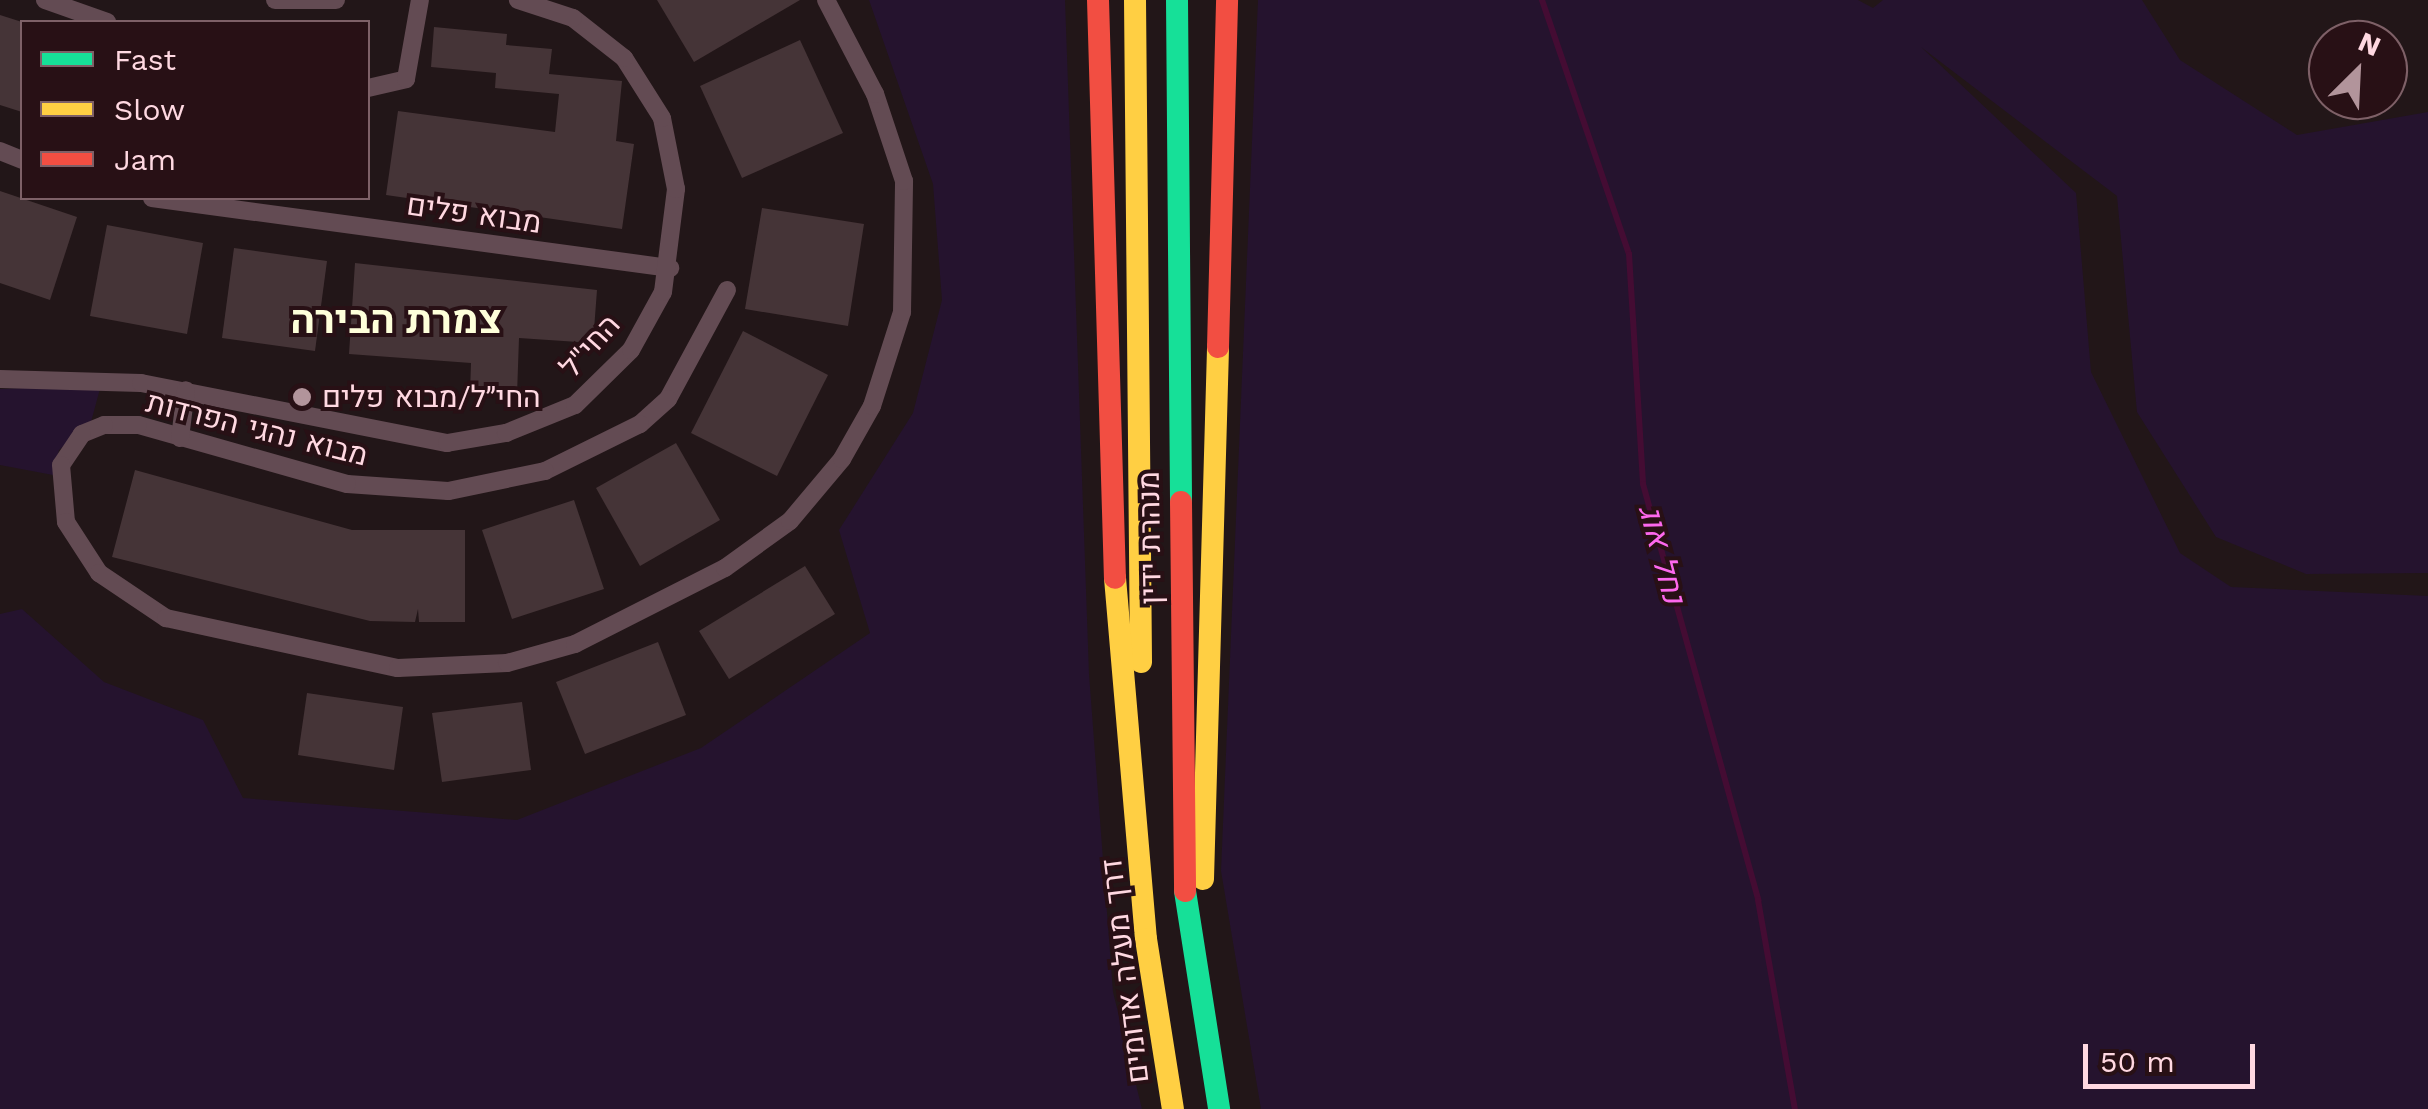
<!DOCTYPE html>
<meta charset="utf-8">
<style>
body{margin:0}
#map{position:relative;width:2428px;height:1109px;overflow:hidden;background:#221618;font-family:"Work Sans",Heebo,sans-serif}
div>[style]{position:absolute}
.green>*{inset:0;background:#25132e}
.stream>*{height:6px;margin:-3px;padding:0 3px;transform-origin:3px;border-radius:3px;background:#440c33}
.building>*{inset:0;background:#453437}
.street>*{height:18px;margin:-9px;padding:0 9px;transform-origin:9px;border-radius:9px;background:#634b53}
.fast>*{height:22px;margin:-11px;padding:0 11px;transform-origin:11px;border-radius:11px;background:#16e098}
.slow>*{height:22px;margin:-11px;padding:0 11px;transform-origin:11px;border-radius:11px;background:#ffcf43}
.jam>*{height:22px;margin:-11px;padding:0 11px;transform-origin:11px;border-radius:11px;background:#f24e42}
.dots>*{width:28px;height:28px;translate:-50% -50%;box-sizing:border-box;border:5px solid #281015;border-radius:50%}
span{translate:-50% -50%;white-space:nowrap;text-align:center;line-height:1.15;-webkit-text-stroke:8px #281015;paint-order:stroke}
.street-label{font-size:30px;color:#ffd8e1}
.poi-label{font-size:30px;color:#ffd8e1}
.left{translate:0 -50%;text-align:left}
.water-label{font-size:32px;color:#fd68ed;font-style:italic}
.district-label{font-size:40px;color:#feffda;font-weight:700}
.legend{position:absolute;left:20px;top:20px;width:350px;height:180px;box-sizing:border-box;background:#281015;border:2px solid #7e6067;margin:0;padding:12px 18px;list-style:none;font-size:30px;color:#ffd8e1}
.legend li{display:flex;align-items:center;gap:20px;height:50px}
.legend b{width:50px;border:2px solid #7e6067}
.north{position:absolute;left:2308px;top:20px;width:100px;height:100px;box-sizing:border-box;background:#281015;border:2px solid #7e6067;border-radius:50%;rotate:24deg;font-size:28px;font-weight:700;line-height:40px;text-align:center;color:#ffd8e1}
.north::after{content:'';display:block;margin:auto;width:35px;height:45px;background:#b2949b;clip-path:polygon(50% 0,100% 100%,50% 72%,0 100%)}
.scale{position:absolute;left:2083px;top:1044px;width:172px;height:45px;box-sizing:border-box;border:5px solid #ffd8e1;border-top:0;padding-left:12px;font-size:30px;line-height:35px;white-space:nowrap;color:#ffd8e1;-webkit-text-stroke:8px #281015;paint-order:stroke}
</style>
<div id="map">
<div class="green">
<div style="clip-path:polygon(869px 0,1065px 0,1089px 674px,1113px 992px,1142px 1109px,0 1109px,0 614px,22px 609px,104px 682px,203px 720px,243px 798px,517px 820px,701px 748px,870px 633px,839px 530px,913px 413px,942px 300px,933px 184px)"></div>
<div style="clip-path:polygon(1258px 0,1858px 0,1873px 8px,1883px 0,2142px 0,2180px 60px,2297px 135px,2428px 112px,2428px 573px,2306px 574px,2216px 537px,2137px 412px,2117px 196px,1921px 47px,2076px 193px,2091px 372px,2180px 553px,2231px 587px,2428px 596px,2428px 1109px,1261px 1109px,1221px 871px)"></div>
<div style="clip-path:polygon(101px 385px,91px 422px,59px 450px,53px 475px,0 465px,0 389px)"></div>
</div>
<div class="stream">
<div style="left:1542px;top:0;width:268px;rotate:71.1deg"></div>
<div style="left:1629px;top:254px;width:230px;rotate:86.5deg"></div>
<div style="left:1643px;top:484px;width:432px;rotate:74.5deg"></div>
<div style="left:1758px;top:900px;width:212px;rotate:80deg"></div>
</div>
<div class="building">
<div style="clip-path:polygon(657px 0,800px 0,694px 62px)"></div>
<div style="clip-path:polygon(0 15px,22px 22px,22px 112px,0 105px)"></div>
<div style="clip-path:polygon(434px 27px,507px 34px,506px 45px,552px 49px,549px 74px,622px 81px,616px 141px,634px 144px,622px 229px,386px 195px,398px 111px,555px 132px,559px 94px,495px 88px,496px 73px,431px 67px)"></div>
<div style="clip-path:polygon(800px 40px,843px 133px,742px 178px,700px 86px)"></div>
<div style="clip-path:polygon(0 191px,77px 217px,50px 300px,0 283px)"></div>
<div style="clip-path:polygon(762px 208px,864px 224px,848px 326px,745px 309px)"></div>
<div style="clip-path:polygon(107px 225px,203px 243px,187px 334px,90px 316px)"></div>
<div style="clip-path:polygon(234px 248px,327px 261px,315px 351px,222px 338px)"></div>
<div style="clip-path:polygon(355px 263px,597px 290px,593px 343px,519px 338px,517px 395px,470px 393px,471px 363px,349px 354px)"></div>
<div style="clip-path:polygon(743px 331px,828px 375px,777px 476px,691px 433px)"></div>
<div style="clip-path:polygon(676px 443px,720px 520px,640px 566px,596px 488px)"></div>
<div style="clip-path:polygon(135px 470px,352px 530px,465px 530px,465px 622px,419px 622px,418px 609px,415px 622px,370px 621px,112px 557px)"></div>
<div style="clip-path:polygon(574px 500px,604px 589px,512px 619px,482px 530px)"></div>
<div style="clip-path:polygon(805px 566px,835px 614px,729px 679px,699px 631px)"></div>
<div style="clip-path:polygon(658px 642px,686px 715px,585px 754px,556px 682px)"></div>
<div style="clip-path:polygon(307px 693px,403px 707px,394px 770px,298px 755px)"></div>
<div style="clip-path:polygon(522px 702px,531px 770px,442px 782px,432px 713px)"></div>
</div>
<div class="street">
<div style="left:45px;top:0;width:66px;rotate:19.5deg"></div>
<div style="left:275px;top:0;width:61px"></div>
<div style="left:368px;top:88px;width:39px;rotate:-13deg"></div>
<div style="left:406px;top:79px;width:80px;rotate:-80deg"></div>
<div style="left:0;top:151px;width:24px;rotate:22deg"></div>
<div style="left:152px;top:198px;width:523px;rotate:7.7deg"></div>
<div style="left:727px;top:290px;width:124px;rotate:118.4deg"></div>
<div style="left:668px;top:399px;width:38px;rotate:138deg"></div>
<div style="left:640px;top:424px;width:106px;rotate:153.7deg"></div>
<div style="left:545px;top:471px;width:99px;rotate:168.3deg"></div>
<div style="left:448px;top:491px;width:101px;rotate:-176deg"></div>
<div style="left:347px;top:484px;width:217px;rotate:-164.2deg"></div>
<div style="left:138px;top:425px;width:34px;rotate:180deg"></div>
<div style="left:104px;top:425px;width:24px;rotate:158deg"></div>
<div style="left:82px;top:434px;width:37px;rotate:124deg"></div>
<div style="left:61px;top:465px;width:57px;rotate:85deg"></div>
<div style="left:66px;top:522px;width:61px;rotate:57.1deg"></div>
<div style="left:99px;top:573px;width:81px;rotate:33.9deg"></div>
<div style="left:166px;top:618px;width:237px;rotate:12.2deg"></div>
<div style="left:398px;top:668px;width:109px;rotate:-2.6deg"></div>
<div style="left:507px;top:663px;width:71px;rotate:-15.6deg"></div>
<div style="left:575px;top:644px;width:168px;rotate:-26.9deg"></div>
<div style="left:725px;top:568px;width:80px;rotate:-35.9deg"></div>
<div style="left:790px;top:521px;width:81px;rotate:-50deg"></div>
<div style="left:842px;top:459px;width:61px;rotate:-60.5deg"></div>
<div style="left:872px;top:406px;width:99px;rotate:-72.3deg"></div>
<div style="left:902px;top:312px;width:131px;rotate:-89.1deg"></div>
<div style="left:904px;top:181px;width:92px;rotate:-108.4deg"></div>
<div style="left:875px;top:94px;width:106px;rotate:-117.5deg"></div>
<div style="left:0;top:379px;width:141px;rotate:1.6deg"></div>
<div style="left:141px;top:383px;width:312px;rotate:11.1deg"></div>
<div style="left:447px;top:443px;width:60px;rotate:-9.6deg"></div>
<div style="left:506px;top:433px;width:74px;rotate:-22.1deg"></div>
<div style="left:575px;top:405px;width:78px;rotate:-44.5deg"></div>
<div style="left:631px;top:350px;width:66px;rotate:-61.1deg"></div>
<div style="left:663px;top:292px;width:104px;rotate:-82.8deg"></div>
<div style="left:676px;top:189px;width:72px;rotate:-101.2deg"></div>
<div style="left:662px;top:118px;width:71px;rotate:-122.3deg"></div>
<div style="left:624px;top:58px;width:65px;rotate:-141.9deg"></div>
<div style="left:573px;top:18px;width:58px;rotate:-161.9deg"></div>
<div style="left:180px;top:438px;width:48px;rotate:-82.9deg"></div>
</div>
<div class="fast">
<div style="left:1177px;top:0;width:502px;rotate:89.54deg"></div>
<div style="left:1185px;top:891px;width:221px;rotate:81.1deg"></div>
</div>
<div class="slow">
<div style="left:1135px;top:0;width:662px;rotate:89.48deg"></div>
<div style="left:1115px;top:578px;width:362px;rotate:85.1deg"></div>
<div style="left:1146px;top:939px;width:172px;rotate:81deg"></div>
<div style="left:1203px;top:879px;width:532px;rotate:-88.38deg"></div>
</div>
<div class="jam">
<div style="left:1098px;top:0;width:578px;rotate:88.32deg"></div>
<div style="left:1218px;top:347px;width:347px;rotate:-88.5deg"></div>
<div style="left:1181px;top:502px;width:389px;rotate:89.4deg"></div>
</div>
<div class="dots">
<div style="left:302px;top:397px;background:#b2949b"></div>
</div>
<div class="street-label">
<span style="left:474px;top:214px;rotate:8deg">מבוא פלים</span>
<span style="left:590px;top:346px;rotate:-48deg">החי"ל</span>
<span style="left:257px;top:429px;rotate:14deg">מבוא נהגי הפרדות</span>
<span style="left:1150px;top:538px;rotate:-91deg">מנהרת ידין</span>
<span style="left:1125px;top:971px;rotate:-97deg">דרך מעלה אדומים</span>
</div>
<div class="poi-label">
<span class="left" style="left:322px;top:397px">החי״ל/מבוא פלים</span>
</div>
<div class="water-label">
<span style="left:1662px;top:554px;rotate:75deg">נחל אוג</span>
</div>
<div class="district-label">
<span style="left:396px;top:320px">צמרת הבירה</span>
</div>
<ul class="legend">
<li><b style="height:12px;background:#16e098"></b>Fast</li>
<li><b style="height:12px;background:#ffcf43"></b>Slow</li>
<li><b style="height:12px;background:#f24e42"></b>Jam</li>
</ul>
<div class="north">N</div>
<div class="scale">50 m</div>
</div>
